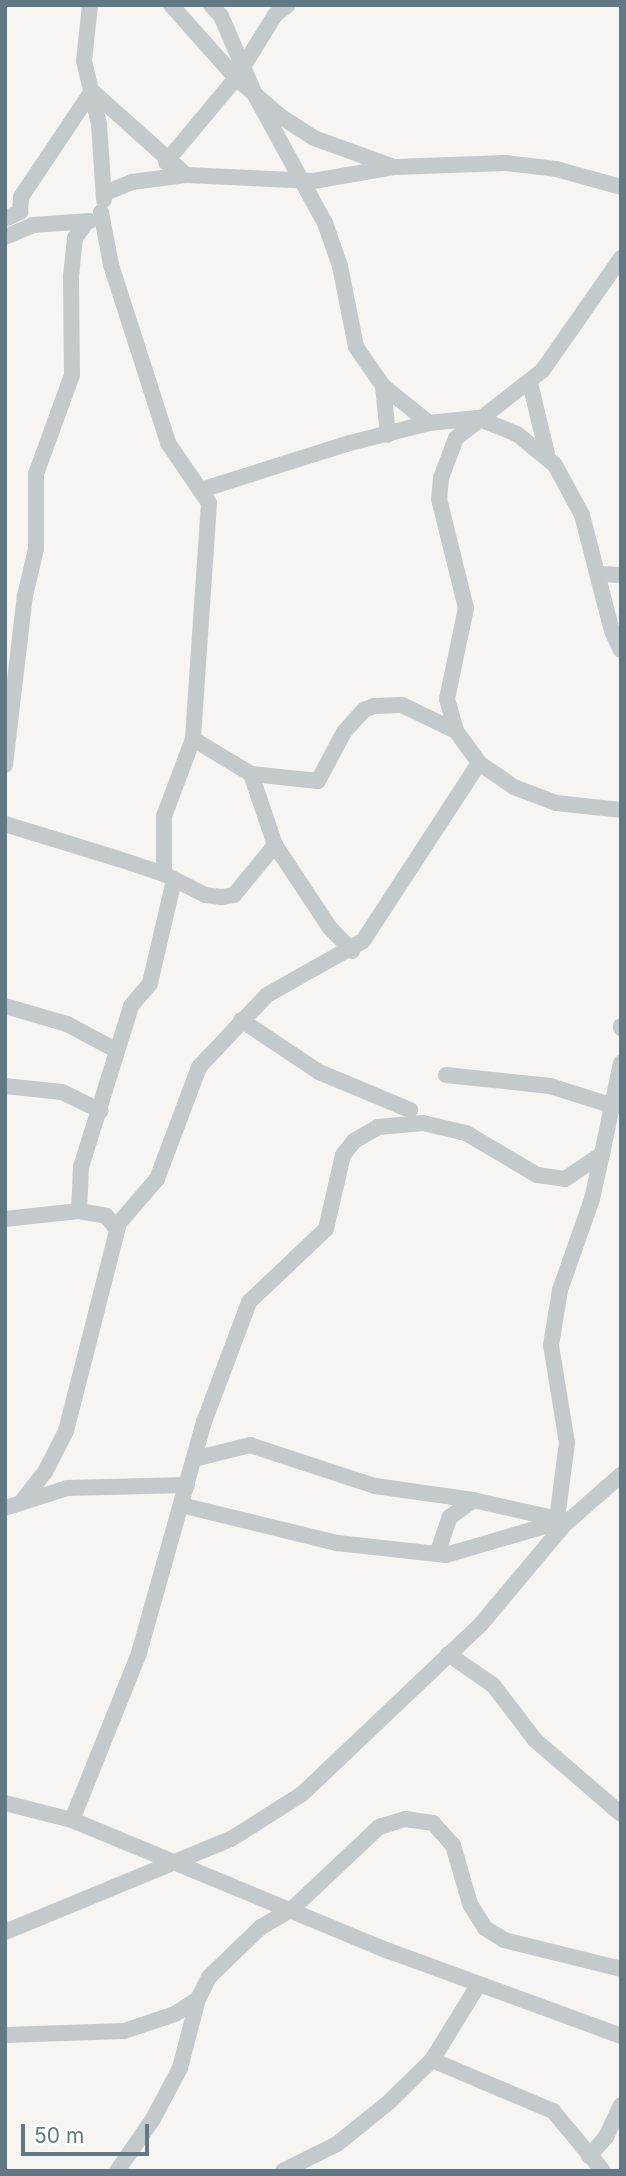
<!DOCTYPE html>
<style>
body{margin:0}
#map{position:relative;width:626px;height:2176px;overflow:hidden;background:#f6f5f1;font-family:Inter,sans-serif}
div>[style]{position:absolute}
.minor>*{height:16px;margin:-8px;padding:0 8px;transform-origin:8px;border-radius:8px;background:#c4c9cb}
span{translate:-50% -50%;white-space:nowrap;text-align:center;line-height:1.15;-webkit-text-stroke:7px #fff;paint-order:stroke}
.frame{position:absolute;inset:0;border:7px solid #617885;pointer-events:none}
.scale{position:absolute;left:21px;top:2124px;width:128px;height:32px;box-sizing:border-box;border:4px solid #617885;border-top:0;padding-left:9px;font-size:21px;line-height:24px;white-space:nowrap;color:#617885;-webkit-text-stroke:5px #fff;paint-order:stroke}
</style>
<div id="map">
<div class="minor">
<div style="left:90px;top:5px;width:56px;rotate:96.1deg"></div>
<div style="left:84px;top:61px;width:65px;rotate:76.6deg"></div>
<div style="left:99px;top:124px;width:76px;rotate:86.2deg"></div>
<div style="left:171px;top:5px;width:98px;rotate:48.3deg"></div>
<div style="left:236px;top:78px;width:58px;rotate:40.8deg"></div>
<div style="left:280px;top:116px;width:40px;rotate:32.9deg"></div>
<div style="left:314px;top:138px;width:85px;rotate:19.9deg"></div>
<div style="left:211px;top:5px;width:15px;rotate:48deg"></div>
<div style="left:221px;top:16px;width:88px;rotate:66.6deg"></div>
<div style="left:256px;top:97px;width:144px;rotate:61.3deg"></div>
<div style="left:325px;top:223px;width:46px;rotate:70.8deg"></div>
<div style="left:340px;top:266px;width:83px;rotate:78.8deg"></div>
<div style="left:356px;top:347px;width:47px;rotate:55.3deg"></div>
<div style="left:383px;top:386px;width:59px;rotate:38.8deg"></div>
<div style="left:166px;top:162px;width:109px;rotate:-50.2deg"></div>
<div style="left:236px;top:78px;width:74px;rotate:-58.2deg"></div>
<div style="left:275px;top:15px;width:16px;rotate:-38deg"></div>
<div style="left:105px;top:193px;width:29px;rotate:-22deg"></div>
<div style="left:132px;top:182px;width:54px;rotate:-7.4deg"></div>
<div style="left:186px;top:175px;width:127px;rotate:2.7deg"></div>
<div style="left:313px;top:181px;width:82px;rotate:-9.8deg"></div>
<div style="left:394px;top:167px;width:112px;rotate:-2deg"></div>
<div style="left:506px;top:163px;width:50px;rotate:6.8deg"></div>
<div style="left:556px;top:169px;width:67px;rotate:15.5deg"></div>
<div style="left:101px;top:212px;width:54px;rotate:79.3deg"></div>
<div style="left:111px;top:265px;width:187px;rotate:72.2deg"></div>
<div style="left:168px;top:443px;width:73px;rotate:55.7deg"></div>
<div style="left:209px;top:503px;width:237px;rotate:93.9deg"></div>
<div style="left:193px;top:739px;width:82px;rotate:110.6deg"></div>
<div style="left:164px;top:816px;width:58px;rotate:90deg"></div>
<div style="left:5px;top:219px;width:17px;rotate:-25deg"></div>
<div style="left:20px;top:212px;width:15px;rotate:-86deg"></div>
<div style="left:21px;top:197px;width:128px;rotate:-56.2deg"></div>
<div style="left:92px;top:91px;width:126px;rotate:41.8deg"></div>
<div style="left:5px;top:237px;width:30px;rotate:-23deg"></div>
<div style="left:33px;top:225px;width:57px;rotate:-4deg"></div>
<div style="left:621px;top:258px;width:136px;rotate:124.9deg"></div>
<div style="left:543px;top:370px;width:110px;rotate:142deg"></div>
<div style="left:456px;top:438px;width:43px;rotate:110.6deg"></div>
<div style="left:441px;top:478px;width:21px;rotate:95deg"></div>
<div style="left:439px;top:499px;width:112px;rotate:76.1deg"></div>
<div style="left:466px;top:608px;width:93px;rotate:101.8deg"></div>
<div style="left:447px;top:699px;width:33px;rotate:74deg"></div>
<div style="left:456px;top:731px;width:39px;rotate:54deg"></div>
<div style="left:479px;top:763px;width:42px;rotate:34.4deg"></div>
<div style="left:514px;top:787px;width:45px;rotate:20.9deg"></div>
<div style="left:556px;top:803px;width:65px;rotate:6.1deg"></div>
<div style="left:530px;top:383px;width:73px;rotate:76.5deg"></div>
<div style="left:383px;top:386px;width:49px;rotate:84.2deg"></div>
<div style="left:204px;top:489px;width:153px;rotate:-17.5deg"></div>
<div style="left:350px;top:443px;width:81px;rotate:-14.2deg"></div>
<div style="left:429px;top:423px;width:48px;rotate:-5.9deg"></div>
<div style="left:477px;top:418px;width:43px;rotate:21.8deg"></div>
<div style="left:517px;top:434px;width:49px;rotate:39.2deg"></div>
<div style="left:555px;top:465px;width:57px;rotate:61.6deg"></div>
<div style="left:582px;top:515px;width:120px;rotate:75.5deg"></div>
<div style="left:612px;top:631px;width:21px;rotate:65deg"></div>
<div style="left:601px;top:574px;width:20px;rotate:3deg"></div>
<div style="left:193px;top:739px;width:68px;rotate:31.1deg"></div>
<div style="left:251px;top:774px;width:75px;rotate:71.3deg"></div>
<div style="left:275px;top:845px;width:100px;rotate:56.5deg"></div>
<div style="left:330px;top:928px;width:32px;rotate:46deg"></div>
<div style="left:5px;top:765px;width:170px;rotate:-83.3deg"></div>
<div style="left:25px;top:596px;width:48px;rotate:-76.8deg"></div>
<div style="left:36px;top:549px;width:75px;rotate:-90deg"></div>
<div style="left:36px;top:474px;width:105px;rotate:-70deg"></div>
<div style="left:72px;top:375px;width:99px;rotate:-90.6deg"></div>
<div style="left:71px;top:276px;width:38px;rotate:-84deg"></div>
<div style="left:75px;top:238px;width:17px;rotate:-54deg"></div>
<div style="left:251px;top:774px;width:67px;rotate:6deg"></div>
<div style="left:318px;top:781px;width:55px;rotate:-62deg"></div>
<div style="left:344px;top:732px;width:30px;rotate:-48deg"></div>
<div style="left:364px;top:710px;width:11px;rotate:-22deg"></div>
<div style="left:374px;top:706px;width:28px;rotate:-2deg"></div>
<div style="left:402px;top:705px;width:60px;rotate:25.7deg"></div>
<div style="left:5px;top:824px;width:119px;rotate:17.1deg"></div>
<div style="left:119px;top:859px;width:47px;rotate:18.4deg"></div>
<div style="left:164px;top:874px;width:46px;rotate:27.1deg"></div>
<div style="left:205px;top:895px;width:17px;rotate:7deg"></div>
<div style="left:222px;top:897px;width:12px;rotate:-9deg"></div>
<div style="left:234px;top:895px;width:65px;rotate:-50.6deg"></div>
<div style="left:5px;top:1006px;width:65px;rotate:16.2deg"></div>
<div style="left:67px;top:1024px;width:55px;rotate:28deg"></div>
<div style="left:241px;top:1020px;width:94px;rotate:33.7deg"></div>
<div style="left:319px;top:1072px;width:99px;rotate:22.7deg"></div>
<div style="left:621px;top:1026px;width:2px;rotate:90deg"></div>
<div style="left:446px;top:1075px;width:105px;rotate:6deg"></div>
<div style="left:550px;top:1086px;width:67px;rotate:17.4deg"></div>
<div style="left:5px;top:1086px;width:57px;rotate:6deg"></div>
<div style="left:62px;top:1092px;width:43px;rotate:26deg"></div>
<div style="left:79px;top:1211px;width:44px;rotate:-87.4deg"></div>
<div style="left:81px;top:1167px;width:169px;rotate:-72.7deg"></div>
<div style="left:131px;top:1006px;width:30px;rotate:-50deg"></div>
<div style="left:150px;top:983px;width:106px;rotate:-76.9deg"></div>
<div style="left:5px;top:1219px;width:74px;rotate:-6.2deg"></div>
<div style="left:79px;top:1211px;width:27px;rotate:10deg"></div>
<div style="left:106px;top:1216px;width:17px;rotate:50deg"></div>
<div style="left:194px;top:1459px;width:58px;rotate:-14deg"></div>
<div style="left:250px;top:1445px;width:132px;rotate:18.2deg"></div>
<div style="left:375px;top:1486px;width:99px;rotate:8.1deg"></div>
<div style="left:23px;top:1500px;width:36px;rotate:-52deg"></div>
<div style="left:45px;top:1472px;width:46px;rotate:-62.9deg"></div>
<div style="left:66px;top:1431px;width:215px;rotate:-75.7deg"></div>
<div style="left:119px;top:1223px;width:58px;rotate:-49.2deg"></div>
<div style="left:157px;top:1179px;width:120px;rotate:-69.4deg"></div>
<div style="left:199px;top:1067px;width:99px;rotate:-46.6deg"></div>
<div style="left:267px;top:995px;width:110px;rotate:-29.4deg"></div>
<div style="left:363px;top:941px;width:212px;rotate:-56.9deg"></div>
<div style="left:181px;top:1505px;width:161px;rotate:13.7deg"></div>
<div style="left:337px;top:1543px;width:110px;rotate:6.3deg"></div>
<div style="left:446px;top:1555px;width:125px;rotate:-16.3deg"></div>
<div style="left:5px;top:1508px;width:65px;rotate:-17.9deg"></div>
<div style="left:67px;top:1488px;width:120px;rotate:-1.4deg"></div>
<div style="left:557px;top:1519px;width:77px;rotate:-82.5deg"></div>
<div style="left:567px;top:1443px;width:99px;rotate:-99.3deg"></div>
<div style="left:551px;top:1345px;width:56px;rotate:-80.7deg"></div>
<div style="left:560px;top:1290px;width:96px;rotate:-70.6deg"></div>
<div style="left:592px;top:1199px;width:46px;rotate:-77.5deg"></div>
<div style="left:438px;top:1551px;width:36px;rotate:-71deg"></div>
<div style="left:450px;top:1517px;width:29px;rotate:-36deg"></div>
<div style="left:473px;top:1500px;width:86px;rotate:12.7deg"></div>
<div style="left:557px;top:1519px;width:5px;rotate:101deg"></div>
<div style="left:448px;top:1654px;width:55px;rotate:34.6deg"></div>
<div style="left:493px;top:1685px;width:69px;rotate:52.6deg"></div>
<div style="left:535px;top:1740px;width:113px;rotate:40.7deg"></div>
<div style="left:5px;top:1803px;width:69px;rotate:14.2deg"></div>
<div style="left:72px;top:1820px;width:343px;rotate:22.5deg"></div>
<div style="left:389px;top:1951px;width:247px;rotate:20.1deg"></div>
<div style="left:72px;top:1820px;width:180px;rotate:-68.1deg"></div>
<div style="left:139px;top:1653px;width:240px;rotate:-74.3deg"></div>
<div style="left:204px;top:1422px;width:128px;rotate:-69.4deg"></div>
<div style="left:249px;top:1302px;width:106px;rotate:-43.5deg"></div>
<div style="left:326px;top:1229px;width:76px;rotate:-77.1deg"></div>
<div style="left:343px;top:1155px;width:18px;rotate:-52deg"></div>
<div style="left:354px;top:1141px;width:28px;rotate:-30deg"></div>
<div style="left:378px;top:1127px;width:45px;rotate:-5.1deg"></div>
<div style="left:423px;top:1123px;width:44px;rotate:13.1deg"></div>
<div style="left:466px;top:1133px;width:82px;rotate:30.6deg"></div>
<div style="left:537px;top:1175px;width:28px;rotate:8deg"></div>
<div style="left:565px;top:1179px;width:45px;rotate:-34deg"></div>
<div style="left:602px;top:1154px;width:93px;rotate:-78.2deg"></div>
<div style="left:5px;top:1932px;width:244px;rotate:-22.4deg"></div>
<div style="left:231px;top:1839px;width:84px;rotate:-32.4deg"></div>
<div style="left:302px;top:1794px;width:247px;rotate:-43.5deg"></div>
<div style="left:481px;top:1624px;width:129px;rotate:-50deg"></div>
<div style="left:564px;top:1525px;width:76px;rotate:-41.3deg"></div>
<div style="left:5px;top:2035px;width:119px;rotate:-1.9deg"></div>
<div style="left:124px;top:2031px;width:54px;rotate:-18.4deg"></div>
<div style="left:175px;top:2014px;width:27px;rotate:-33deg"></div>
<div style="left:198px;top:1999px;width:25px;rotate:-63deg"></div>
<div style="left:209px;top:1977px;width:72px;rotate:-43.9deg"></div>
<div style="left:261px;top:1927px;width:36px;rotate:-30deg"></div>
<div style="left:292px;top:1909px;width:120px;rotate:-43.3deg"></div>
<div style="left:379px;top:1827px;width:27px;rotate:-17deg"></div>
<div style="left:405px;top:1819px;width:28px;rotate:8deg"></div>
<div style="left:433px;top:1823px;width:30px;rotate:48deg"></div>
<div style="left:453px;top:1845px;width:61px;rotate:73.9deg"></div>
<div style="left:470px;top:1904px;width:28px;rotate:58deg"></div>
<div style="left:485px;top:1928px;width:22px;rotate:32deg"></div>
<div style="left:504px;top:1940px;width:121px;rotate:13.9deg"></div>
<div style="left:432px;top:2060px;width:131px;rotate:22.9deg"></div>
<div style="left:553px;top:2111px;width:78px;rotate:50.2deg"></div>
<div style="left:589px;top:2156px;width:25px;rotate:-48deg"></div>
<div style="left:606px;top:2137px;width:35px;rotate:-65deg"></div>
<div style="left:117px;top:2171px;width:63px;rotate:-55.3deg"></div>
<div style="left:153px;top:2119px;width:58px;rotate:-62.1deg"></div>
<div style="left:180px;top:2068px;width:71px;rotate:-75.4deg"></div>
<div style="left:283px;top:2171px;width:60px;rotate:-26.6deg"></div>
<div style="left:337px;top:2144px;width:67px;rotate:-38.9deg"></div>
<div style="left:389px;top:2102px;width:60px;rotate:-44.3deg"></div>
<div style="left:432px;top:2060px;width:89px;rotate:-58.3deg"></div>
</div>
<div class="frame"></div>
<div class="scale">50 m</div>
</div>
